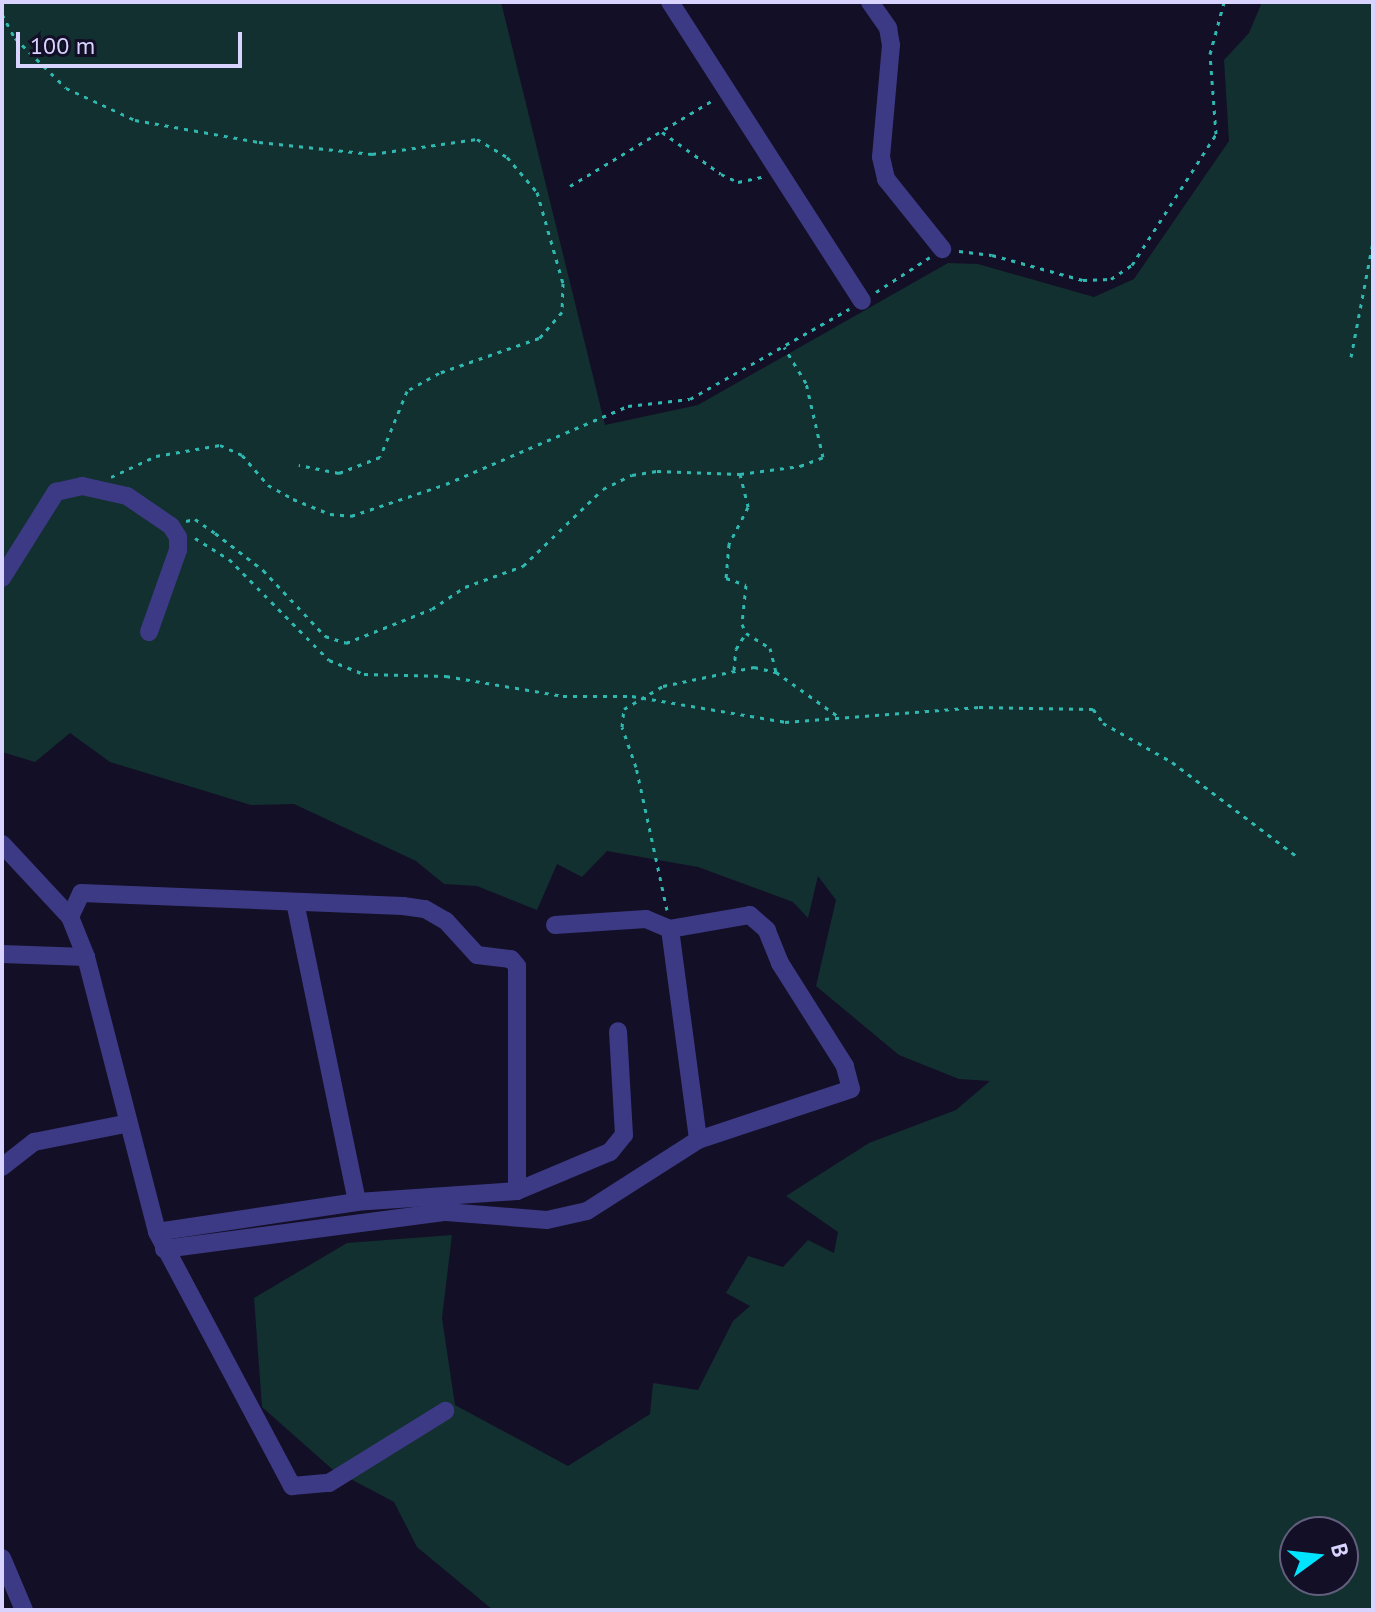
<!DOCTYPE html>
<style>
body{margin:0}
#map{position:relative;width:1375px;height:1612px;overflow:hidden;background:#130f26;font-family:"PT Sans",sans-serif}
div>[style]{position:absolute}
.green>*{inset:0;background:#12302f}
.path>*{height:3px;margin-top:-1.5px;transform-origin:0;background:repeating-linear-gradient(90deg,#2fb8b0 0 4px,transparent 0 10px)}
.minor>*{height:18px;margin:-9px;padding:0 9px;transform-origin:9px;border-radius:9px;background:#3d3a85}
span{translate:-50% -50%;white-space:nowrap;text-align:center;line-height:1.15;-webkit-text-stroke:6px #130f26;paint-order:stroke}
.frame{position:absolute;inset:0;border:4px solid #d9d4ff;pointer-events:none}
.north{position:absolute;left:1279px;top:1516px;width:80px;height:80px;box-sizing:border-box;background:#130f26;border:2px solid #625e7d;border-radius:50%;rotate:75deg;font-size:22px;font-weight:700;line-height:32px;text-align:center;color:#d9d4ff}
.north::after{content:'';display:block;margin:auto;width:28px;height:36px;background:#00e5ff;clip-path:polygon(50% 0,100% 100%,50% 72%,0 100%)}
.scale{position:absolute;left:16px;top:32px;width:226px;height:36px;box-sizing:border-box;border:4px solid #d9d4ff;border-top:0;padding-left:10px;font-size:24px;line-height:28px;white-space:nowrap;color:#d9d4ff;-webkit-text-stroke:6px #130f26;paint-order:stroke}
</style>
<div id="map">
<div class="green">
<div style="clip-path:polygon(evenodd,2px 2px,501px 2px,605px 425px,698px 405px,948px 263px,978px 264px,1094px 297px,1134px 279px,1229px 141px,1224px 60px,1249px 33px,1262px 2px,1373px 2px,1373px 1610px,493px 1610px,417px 1547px,394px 1502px,332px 1469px,262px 1407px,254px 1298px,347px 1243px,452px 1235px,442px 1318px,455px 1405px,568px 1466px,650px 1414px,653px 1383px,698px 1390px,733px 1321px,750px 1306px,726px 1293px,748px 1256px,783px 1267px,808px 1240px,834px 1253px,838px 1232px,786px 1196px,869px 1143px,956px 1110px,990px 1081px,959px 1079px,899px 1055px,816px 986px,836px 900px,818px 876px,808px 918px,793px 902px,698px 867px,607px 851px,582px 877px,557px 864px,537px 910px,477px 886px,444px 884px,416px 861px,294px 804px,251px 805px,110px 762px,70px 733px,35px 762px,2px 752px,2px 2px,1295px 1532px,1343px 1532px,1343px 1580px,1295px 1580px,1295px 1532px)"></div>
</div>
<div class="path">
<div style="left:2px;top:14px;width:27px;rotate:62deg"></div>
<div style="left:15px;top:38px;width:71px;rotate:44.4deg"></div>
<div style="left:66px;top:88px;width:76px;rotate:24.9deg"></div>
<div style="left:135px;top:120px;width:126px;rotate:10.1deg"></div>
<div style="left:259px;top:142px;width:114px;rotate:6.1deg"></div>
<div style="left:372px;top:154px;width:106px;rotate:-8.1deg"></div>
<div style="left:477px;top:139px;width:35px;rotate:31deg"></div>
<div style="left:507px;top:157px;width:46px;rotate:49.4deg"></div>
<div style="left:537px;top:192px;width:95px;rotate:74.1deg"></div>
<div style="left:563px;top:283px;width:29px;rotate:92deg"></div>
<div style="left:562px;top:312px;width:35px;rotate:131deg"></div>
<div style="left:539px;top:338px;width:106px;rotate:160.7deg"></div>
<div style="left:439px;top:373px;width:37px;rotate:151deg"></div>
<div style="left:407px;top:391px;width:71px;rotate:112.2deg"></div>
<div style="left:380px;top:457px;width:44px;rotate:158.7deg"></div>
<div style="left:339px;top:473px;width:41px;rotate:-168.7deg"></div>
<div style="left:662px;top:132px;width:72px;rotate:35.4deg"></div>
<div style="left:721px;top:174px;width:19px;rotate:25deg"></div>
<div style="left:738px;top:182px;width:25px;rotate:-12deg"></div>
<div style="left:570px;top:186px;width:167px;rotate:-31deg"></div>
<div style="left:959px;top:251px;width:33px;rotate:7deg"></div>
<div style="left:992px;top:255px;width:94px;rotate:15.4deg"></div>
<div style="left:1083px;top:280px;width:28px;rotate:-2deg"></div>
<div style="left:1111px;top:279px;width:25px;rotate:-34deg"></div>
<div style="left:1132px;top:265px;width:156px;rotate:-57.3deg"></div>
<div style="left:1216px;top:134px;width:80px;rotate:-94.3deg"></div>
<div style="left:1210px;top:54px;width:54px;rotate:-74.9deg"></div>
<div style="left:876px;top:292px;width:64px;rotate:-32.9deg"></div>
<div style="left:1351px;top:357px;width:117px;rotate:-79.2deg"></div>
<div style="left:740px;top:474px;width:34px;rotate:76deg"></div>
<div style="left:748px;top:507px;width:42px;rotate:117.2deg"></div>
<div style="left:729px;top:544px;width:34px;rotate:95deg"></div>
<div style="left:726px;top:578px;width:21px;rotate:19deg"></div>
<div style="left:746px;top:585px;width:39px;rotate:96deg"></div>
<div style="left:742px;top:624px;width:10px;rotate:66deg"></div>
<div style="left:746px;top:633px;width:28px;rotate:32deg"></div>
<div style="left:770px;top:648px;width:25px;rotate:76deg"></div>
<div style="left:111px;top:477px;width:50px;rotate:-25deg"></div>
<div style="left:156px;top:456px;width:65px;rotate:-9.8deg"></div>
<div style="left:220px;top:445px;width:24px;rotate:24deg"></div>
<div style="left:242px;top:455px;width:40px;rotate:49deg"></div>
<div style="left:268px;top:485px;width:29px;rotate:29deg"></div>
<div style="left:293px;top:499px;width:40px;rotate:22deg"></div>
<div style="left:330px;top:514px;width:21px;rotate:5deg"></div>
<div style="left:351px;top:516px;width:100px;rotate:-18.6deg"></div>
<div style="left:446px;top:484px;width:198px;rotate:-23.2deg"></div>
<div style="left:628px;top:406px;width:62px;rotate:-6.4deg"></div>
<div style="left:690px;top:399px;width:183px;rotate:-29.5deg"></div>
<div style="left:186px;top:521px;width:9px;rotate:-13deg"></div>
<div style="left:195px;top:519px;width:24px;rotate:35deg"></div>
<div style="left:215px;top:533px;width:61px;rotate:37.6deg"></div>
<div style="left:263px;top:570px;width:91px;rotate:46.8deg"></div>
<div style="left:325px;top:636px;width:22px;rotate:18deg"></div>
<div style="left:346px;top:643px;width:92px;rotate:-21.6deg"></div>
<div style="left:432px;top:609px;width:40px;rotate:-34deg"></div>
<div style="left:465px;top:587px;width:62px;rotate:-19.9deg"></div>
<div style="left:523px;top:566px;width:111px;rotate:-43.9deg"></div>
<div style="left:603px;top:489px;width:32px;rotate:-26deg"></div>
<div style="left:632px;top:475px;width:25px;rotate:-9deg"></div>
<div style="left:657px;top:471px;width:83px;rotate:2.1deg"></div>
<div style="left:740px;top:474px;width:61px;rotate:-7.6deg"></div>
<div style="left:800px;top:466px;width:25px;rotate:-21deg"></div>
<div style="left:823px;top:457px;width:76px;rotate:-102.9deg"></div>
<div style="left:806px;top:383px;width:42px;rotate:-121.4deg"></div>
<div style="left:195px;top:538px;width:40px;rotate:32deg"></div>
<div style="left:229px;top:559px;width:142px;rotate:45.3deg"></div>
<div style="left:329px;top:660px;width:38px;rotate:22deg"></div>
<div style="left:364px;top:674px;width:82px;rotate:1.4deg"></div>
<div style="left:446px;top:676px;width:119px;rotate:9.7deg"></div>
<div style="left:563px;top:696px;width:69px"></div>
<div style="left:632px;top:696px;width:155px;rotate:9.6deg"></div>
<div style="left:785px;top:722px;width:195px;rotate:-4.4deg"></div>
<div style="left:979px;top:707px;width:114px;rotate:1deg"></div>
<div style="left:1093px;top:709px;width:17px;rotate:54deg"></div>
<div style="left:1103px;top:723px;width:79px;rotate:29.5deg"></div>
<div style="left:1172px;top:762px;width:159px;rotate:37.1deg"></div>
<div style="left:734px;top:670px;width:21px;rotate:-85deg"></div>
<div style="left:736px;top:649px;width:19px;rotate:-58deg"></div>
<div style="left:667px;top:910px;width:146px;rotate:-102.2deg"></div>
<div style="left:636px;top:767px;width:42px;rotate:-109.3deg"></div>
<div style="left:622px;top:727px;width:18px;rotate:-84deg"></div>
<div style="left:624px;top:709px;width:45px;rotate:-30.5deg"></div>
<div style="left:663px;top:686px;width:93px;rotate:-11.8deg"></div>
<div style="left:754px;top:667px;width:23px;rotate:13deg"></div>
<div style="left:776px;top:672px;width:77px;rotate:35.5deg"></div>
</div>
<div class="minor">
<div style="left:670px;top:2px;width:355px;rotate:57.3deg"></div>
<div style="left:870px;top:2px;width:32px;rotate:55deg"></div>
<div style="left:888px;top:28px;width:17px;rotate:80deg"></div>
<div style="left:891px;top:45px;width:112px;rotate:95.1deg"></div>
<div style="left:881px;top:157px;width:23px;rotate:77deg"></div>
<div style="left:886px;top:179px;width:90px;rotate:51.3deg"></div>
<div style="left:2px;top:578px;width:102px;rotate:-57.9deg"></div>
<div style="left:56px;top:492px;width:27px;rotate:-13deg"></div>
<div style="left:82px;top:486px;width:46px;rotate:12.5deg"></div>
<div style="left:127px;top:496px;width:53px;rotate:34.3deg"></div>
<div style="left:171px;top:526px;width:13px;rotate:58deg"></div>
<div style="left:178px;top:537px;width:13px;rotate:90deg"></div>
<div style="left:178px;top:550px;width:87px;rotate:109.5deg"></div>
<div style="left:2px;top:844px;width:100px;rotate:47deg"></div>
<div style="left:70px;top:917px;width:43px;rotate:68.2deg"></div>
<div style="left:295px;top:902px;width:306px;rotate:78.3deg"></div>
<div style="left:70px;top:917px;width:26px;rotate:-65deg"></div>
<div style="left:81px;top:893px;width:322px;rotate:2.3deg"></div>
<div style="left:403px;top:906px;width:22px;rotate:8deg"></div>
<div style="left:425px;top:909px;width:24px;rotate:30deg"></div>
<div style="left:446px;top:921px;width:46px;rotate:47.6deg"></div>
<div style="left:477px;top:955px;width:34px;rotate:7deg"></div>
<div style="left:511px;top:959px;width:9px;rotate:49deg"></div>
<div style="left:517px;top:966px;width:225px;rotate:90deg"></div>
<div style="left:517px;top:1191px;width:160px;rotate:176.1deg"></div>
<div style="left:357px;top:1202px;width:202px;rotate:171.5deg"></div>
<div style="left:555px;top:925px;width:91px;rotate:-3.8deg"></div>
<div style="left:646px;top:919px;width:26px;rotate:23deg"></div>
<div style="left:2px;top:954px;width:84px;rotate:2deg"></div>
<div style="left:86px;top:957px;width:284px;rotate:75.5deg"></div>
<div style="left:157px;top:1232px;width:288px;rotate:62deg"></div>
<div style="left:292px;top:1486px;width:37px;rotate:-5deg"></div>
<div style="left:329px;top:1483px;width:137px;rotate:-31.8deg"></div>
<div style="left:2px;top:1167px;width:41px;rotate:-38deg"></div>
<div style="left:34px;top:1142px;width:93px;rotate:-11.2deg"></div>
<div style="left:517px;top:1191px;width:101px;rotate:-22.8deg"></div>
<div style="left:610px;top:1152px;width:22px;rotate:-51deg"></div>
<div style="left:624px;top:1135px;width:104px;rotate:-93.3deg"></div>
<div style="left:164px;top:1249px;width:284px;rotate:-7.5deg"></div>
<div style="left:446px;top:1212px;width:101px;rotate:4.5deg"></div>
<div style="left:547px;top:1220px;width:41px;rotate:-12.7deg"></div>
<div style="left:587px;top:1211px;width:132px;rotate:-32.6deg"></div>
<div style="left:698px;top:1140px;width:161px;rotate:-18.4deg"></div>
<div style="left:851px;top:1089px;width:24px;rotate:-105deg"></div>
<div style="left:845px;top:1066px;width:122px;rotate:-122.3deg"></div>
<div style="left:780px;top:963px;width:35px;rotate:-112deg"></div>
<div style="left:767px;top:930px;width:23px;rotate:-139deg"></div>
<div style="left:750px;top:915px;width:81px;rotate:170.1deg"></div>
<div style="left:670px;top:929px;width:213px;rotate:82.4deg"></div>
<div style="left:2px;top:1558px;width:56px;rotate:67.1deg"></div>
</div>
<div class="frame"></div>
<div class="north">B</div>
<div class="scale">100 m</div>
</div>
